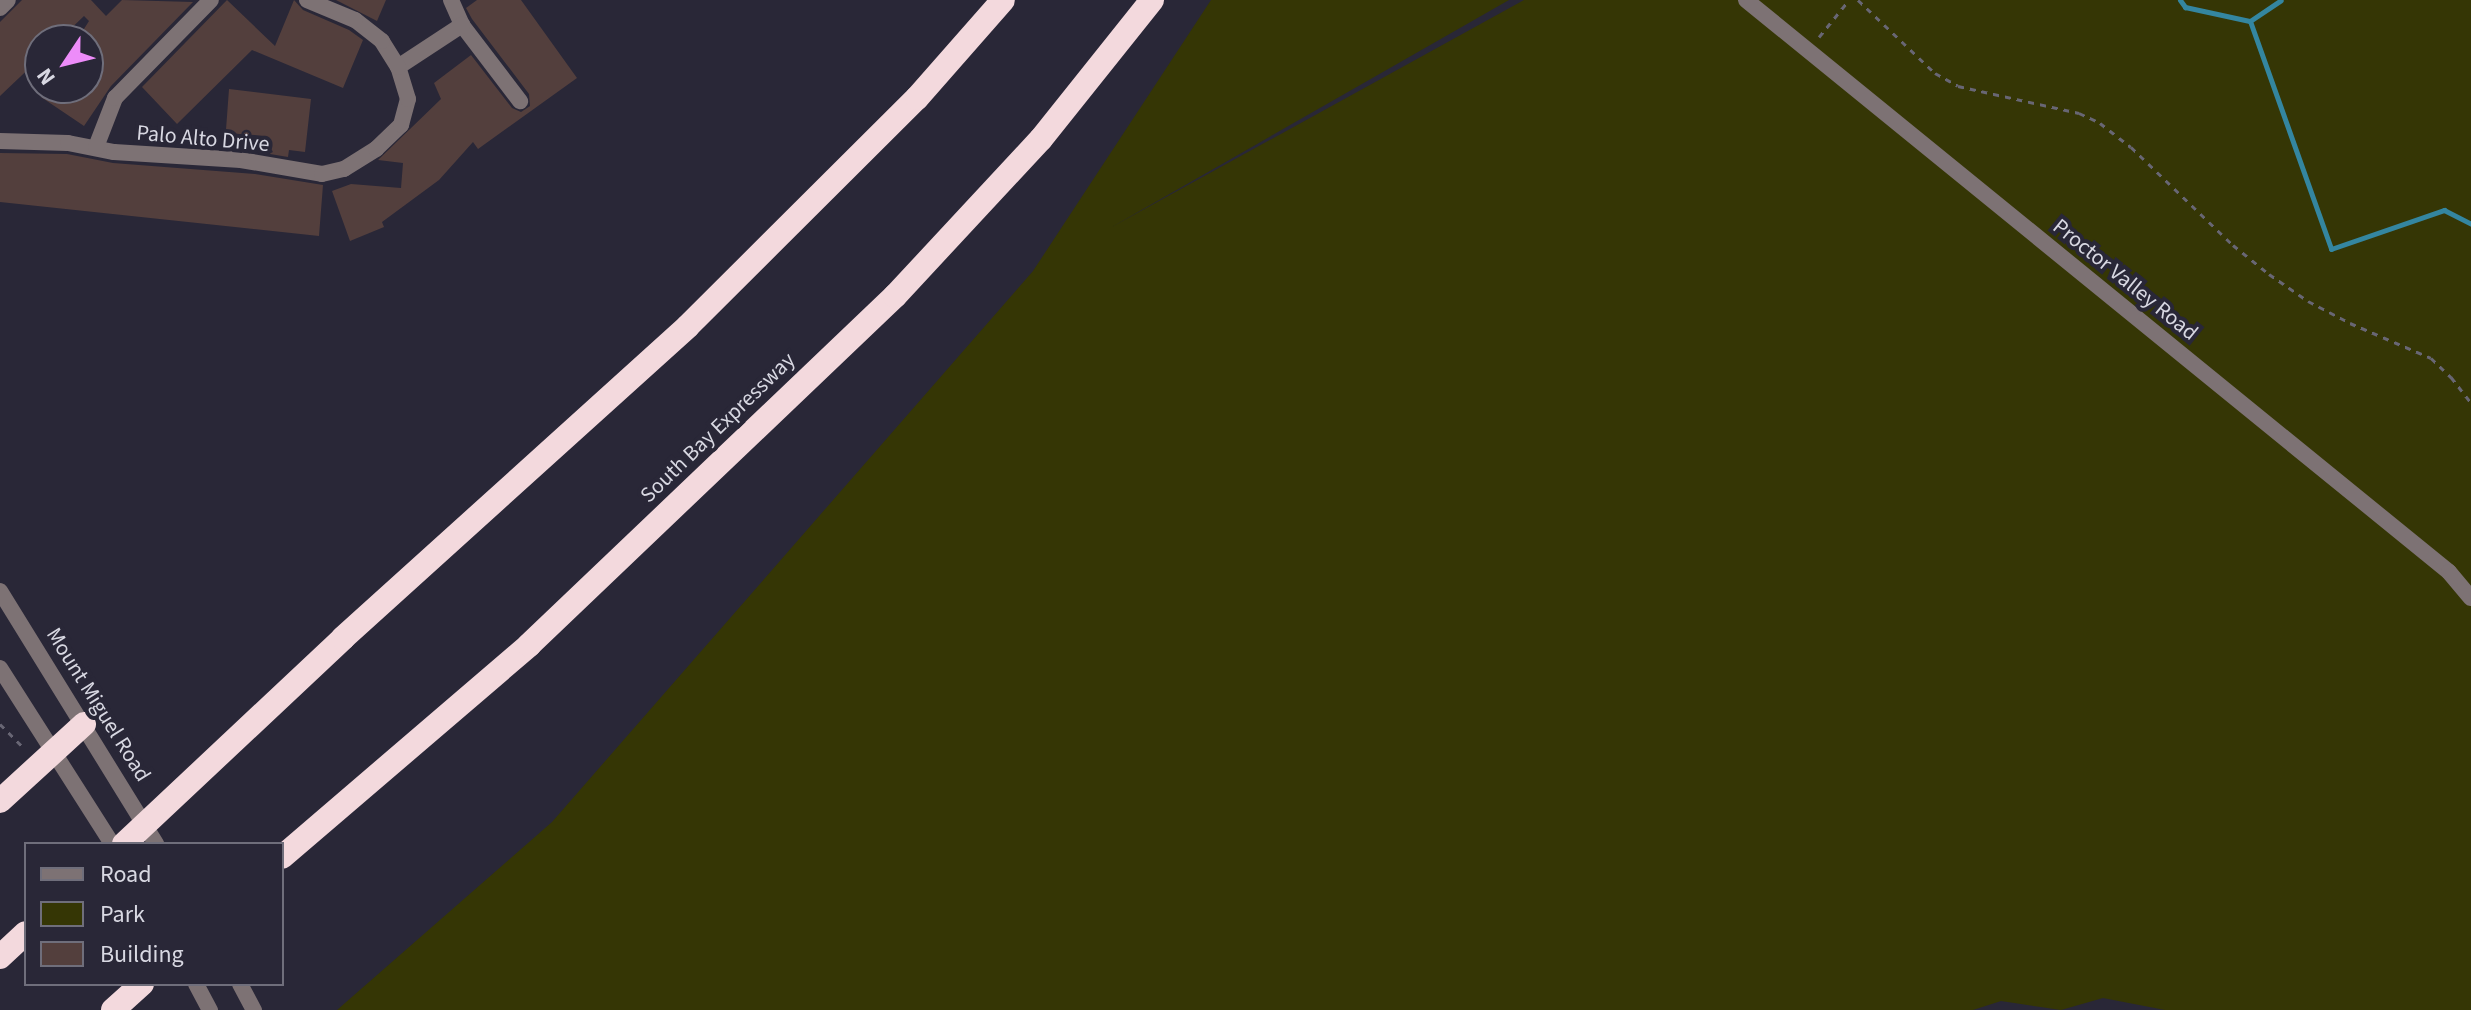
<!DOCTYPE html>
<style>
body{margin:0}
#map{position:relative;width:2471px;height:1010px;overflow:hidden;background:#292737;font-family:"Source Sans 3",sans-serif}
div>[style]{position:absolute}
.green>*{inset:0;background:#353605}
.stream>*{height:5px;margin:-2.5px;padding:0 2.5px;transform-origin:2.5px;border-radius:2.5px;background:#3486a0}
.building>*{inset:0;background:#533f3d}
.path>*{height:3px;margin-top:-1.5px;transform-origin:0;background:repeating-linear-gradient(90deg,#686674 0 6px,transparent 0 12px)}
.minor>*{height:16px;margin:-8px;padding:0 8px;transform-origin:8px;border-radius:8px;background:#7d7274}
.tertiary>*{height:16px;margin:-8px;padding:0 8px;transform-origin:8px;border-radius:8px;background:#7d7274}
.motorway>*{height:24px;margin:-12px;padding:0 12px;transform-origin:12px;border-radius:12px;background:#f3d9dd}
span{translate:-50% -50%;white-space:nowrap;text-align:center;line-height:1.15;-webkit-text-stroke:8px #292737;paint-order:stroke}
.street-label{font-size:22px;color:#d8d8e2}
.legend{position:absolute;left:24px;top:842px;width:260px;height:144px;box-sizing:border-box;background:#292737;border:2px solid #6f6e7b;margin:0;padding:10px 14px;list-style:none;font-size:24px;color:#d8d8e2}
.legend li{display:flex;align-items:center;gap:16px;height:40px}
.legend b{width:40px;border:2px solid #6f6e7b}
.north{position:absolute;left:24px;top:24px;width:80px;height:80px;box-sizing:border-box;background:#292737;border:2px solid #6f6e7b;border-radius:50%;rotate:235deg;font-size:22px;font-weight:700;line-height:32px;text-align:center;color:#d8d8e2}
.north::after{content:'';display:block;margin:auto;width:28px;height:36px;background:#ed8cf9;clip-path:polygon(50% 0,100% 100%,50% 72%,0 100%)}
</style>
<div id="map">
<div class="green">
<div style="clip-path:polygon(1211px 0,1509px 0,1110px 228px,1524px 0,2471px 0,2471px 1010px,2165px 1010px,2103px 998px,2061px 1010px,2001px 1001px,1973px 1010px,337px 1010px,552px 822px,1033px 271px)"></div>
</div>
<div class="stream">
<div style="left:2180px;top:0;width:9px;rotate:54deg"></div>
<div style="left:2185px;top:7px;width:66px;rotate:12.2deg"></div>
<div style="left:2250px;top:21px;width:242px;rotate:70.4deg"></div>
<div style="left:2331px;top:249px;width:120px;rotate:-19deg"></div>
<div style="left:2444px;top:210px;width:30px;rotate:27deg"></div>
<div style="left:2250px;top:21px;width:37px;rotate:-34deg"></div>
</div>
<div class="building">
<div style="clip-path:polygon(22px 0,91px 0,106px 16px,122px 0,193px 2px,111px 86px,84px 126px,41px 97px,47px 88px,88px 88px,88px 40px,77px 40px,89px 21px,84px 16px,59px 40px,40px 40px,40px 58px,0 96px,0 22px)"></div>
<div style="clip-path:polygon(227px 0,275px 46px,294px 0,303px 10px,349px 30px,363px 40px,343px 88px,252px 50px,177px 124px,142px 87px)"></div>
<div style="clip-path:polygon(336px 0,386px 0,377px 21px)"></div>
<div style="clip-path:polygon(477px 0,521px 0,577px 78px,478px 149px,473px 142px,439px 180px,382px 222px,384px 227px,350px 241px,332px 191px,351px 184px,401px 188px,403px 163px,378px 160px,441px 99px,434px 83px,471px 55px,512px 108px,521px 112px,530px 106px,529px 94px,472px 19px,466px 8px)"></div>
<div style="clip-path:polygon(229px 89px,311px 99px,305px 152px,289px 150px,288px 157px,270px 154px,272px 146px,225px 143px)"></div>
<div style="clip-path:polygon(0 153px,67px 154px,113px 163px,255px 174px,323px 185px,319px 236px,0 202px)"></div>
</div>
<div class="path">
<div style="left:1858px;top:0;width:106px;rotate:43.5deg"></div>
<div style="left:1935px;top:73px;width:26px;rotate:29deg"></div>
<div style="left:1958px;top:86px;width:124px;rotate:12.6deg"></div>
<div style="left:2079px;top:113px;width:23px;rotate:25deg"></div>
<div style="left:2100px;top:123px;width:39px;rotate:38deg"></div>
<div style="left:2131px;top:147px;width:141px;rotate:43.9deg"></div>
<div style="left:2233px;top:245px;width:46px;rotate:38.9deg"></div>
<div style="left:2269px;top:274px;width:47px;rotate:34.7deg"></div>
<div style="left:2308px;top:301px;width:47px;rotate:27.6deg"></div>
<div style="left:2350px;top:323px;width:88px;rotate:23.4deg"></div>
<div style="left:2431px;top:358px;width:28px;rotate:44deg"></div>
<div style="left:2451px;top:377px;width:33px;rotate:52deg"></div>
<div style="left:1819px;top:37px;width:48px;rotate:-51deg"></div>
<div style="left:0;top:724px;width:30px;rotate:45deg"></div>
</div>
<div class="minor">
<div style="left:451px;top:0;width:27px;rotate:66deg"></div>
<div style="left:462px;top:25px;width:96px;rotate:52.7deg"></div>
<div style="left:1746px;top:0;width:906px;rotate:39.13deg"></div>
<div style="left:2449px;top:572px;width:34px;rotate:50deg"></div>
<div style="left:0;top:8px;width:11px;rotate:-45deg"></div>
<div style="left:398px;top:67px;width:77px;rotate:-33.3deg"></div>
<div style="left:0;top:141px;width:68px;rotate:1.7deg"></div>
<div style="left:68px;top:143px;width:47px;rotate:11.1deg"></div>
<div style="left:114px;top:152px;width:127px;rotate:3.6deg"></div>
<div style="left:241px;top:160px;width:82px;rotate:9.8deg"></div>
<div style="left:322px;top:174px;width:23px;rotate:-13deg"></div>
<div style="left:344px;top:169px;width:38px;rotate:-32deg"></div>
<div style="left:376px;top:149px;width:35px;rotate:-44deg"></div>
<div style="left:401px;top:125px;width:27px;rotate:-75deg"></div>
<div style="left:408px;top:99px;width:34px;rotate:-107deg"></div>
<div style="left:398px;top:67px;width:31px;rotate:-122deg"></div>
<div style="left:382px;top:41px;width:34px;rotate:-142deg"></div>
<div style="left:355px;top:20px;width:52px;rotate:-157.4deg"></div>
<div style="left:96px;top:147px;width:53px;rotate:-68.8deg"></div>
<div style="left:115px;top:98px;width:137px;rotate:-45.6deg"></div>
</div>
<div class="tertiary">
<div style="left:0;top:591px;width:297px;rotate:58.3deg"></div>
<div style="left:0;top:668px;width:209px;rotate:57.5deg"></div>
<div style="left:196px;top:984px;width:30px;rotate:62deg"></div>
<div style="left:240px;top:984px;width:30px;rotate:62deg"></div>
</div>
<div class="motorway">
<div style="left:0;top:801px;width:114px;rotate:-42.5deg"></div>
<div style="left:124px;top:844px;width:301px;rotate:-43.2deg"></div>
<div style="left:343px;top:638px;width:465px;rotate:-42.1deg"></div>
<div style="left:688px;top:326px;width:323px;rotate:-44.9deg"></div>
<div style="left:917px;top:98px;width:130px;rotate:-48.7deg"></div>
<div style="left:282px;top:857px;width:326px;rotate:-40.6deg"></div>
<div style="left:529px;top:645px;width:506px;rotate:-43.64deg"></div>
<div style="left:895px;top:296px;width:214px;rotate:-47.1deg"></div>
<div style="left:1041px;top:139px;width:178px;rotate:-51.4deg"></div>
<div style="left:0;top:957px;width:35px;rotate:-43deg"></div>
<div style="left:113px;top:1010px;width:39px;rotate:-42deg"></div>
</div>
<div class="street-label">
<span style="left:203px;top:139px;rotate:5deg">Palo Alto Drive</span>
<span style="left:2125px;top:280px;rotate:39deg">Proctor Valley Road</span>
<span style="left:718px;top:428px;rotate:-44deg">South Bay Expressway</span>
<span style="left:98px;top:705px;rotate:58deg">Mount Miguel Road</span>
</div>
<ul class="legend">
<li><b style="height:10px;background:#7d7274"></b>Road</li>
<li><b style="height:22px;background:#353605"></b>Park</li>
<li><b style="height:22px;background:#533f3d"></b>Building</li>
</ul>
<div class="north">N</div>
</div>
